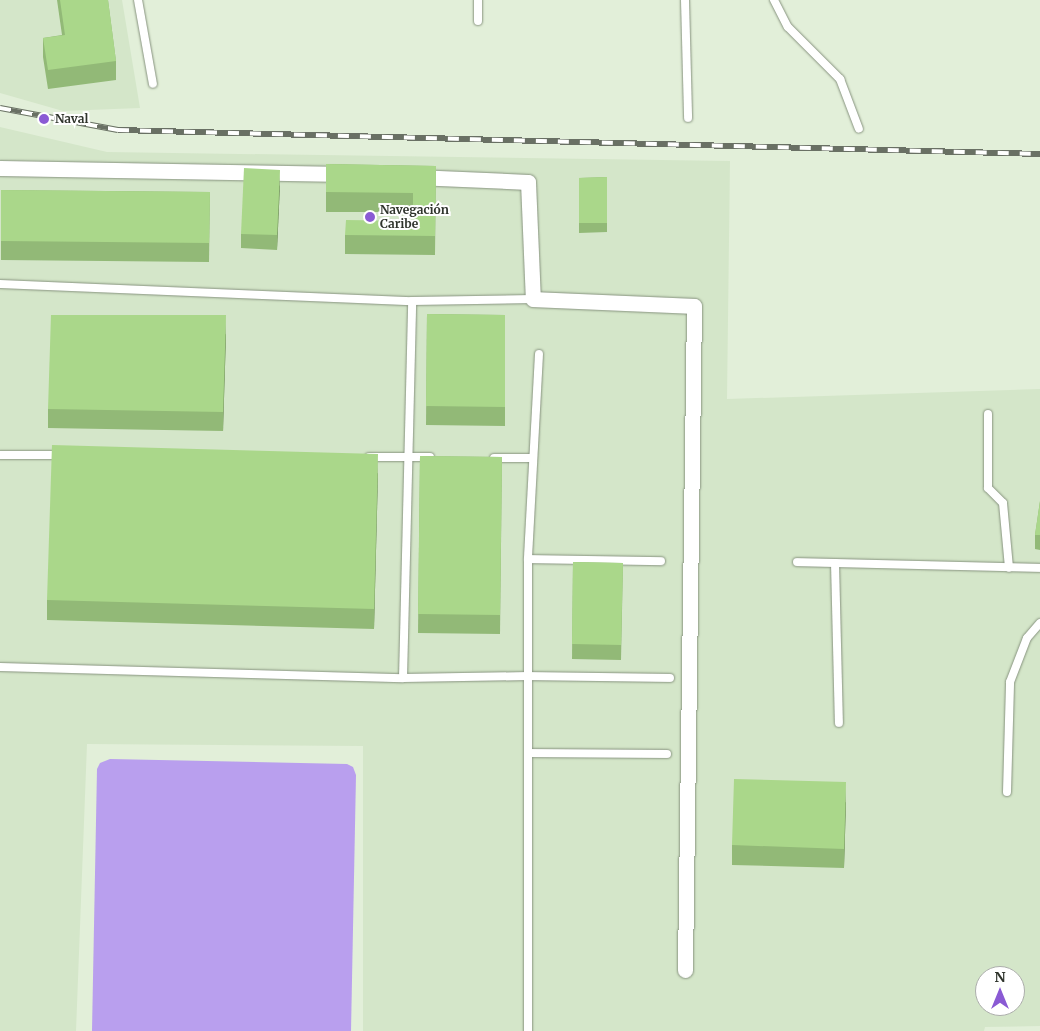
<!DOCTYPE html>
<meta charset="utf-8">
<style>
body{margin:0}
#map{position:relative;width:1040px;height:1031px;overflow:hidden;background:#e2efd9;font-family:Merriweather,serif}
div>[style]{position:absolute}
.built>*{inset:0;background:#d4e6c9}
.water>*{inset:0;background:#b99fee}
.roads{filter:drop-shadow(0 0 1px #87937f) drop-shadow(0 0 1px #87937f)}
.lane>*{height:8px;margin:-4px;padding:0 4px;transform-origin:4px;border-radius:4px;background:#fff}
.street>*{height:15px;margin:-7.5px;padding:0 7.5px;transform-origin:7.5px;border-radius:7.5px;background:#fff}
.rail>*{height:5.5px;margin-top:-2.75px;transform-origin:0;background:repeating-linear-gradient(90deg,#fff 0 11px,#697064 0 22px);box-sizing:border-box;border-block:1px solid #697064}
.wall>*{inset:0;background:#92b977}
.shaded-wall>*{inset:0;background:#779661}
.building>*{inset:0;background:#aad78a}
.dots>*{width:14px;height:14px;translate:-50% -50%;box-sizing:border-box;border:2px solid #fff;border-radius:50%}
span{translate:-50% -50%;white-space:nowrap;text-align:center;line-height:1.15;-webkit-text-stroke:4px #fff;paint-order:stroke}
.poi-label{font-size:12px;color:#2f342c;font-weight:700}
.left{translate:0 -50%;text-align:left}
.north{position:absolute;left:975px;top:966px;width:50px;height:50px;box-sizing:border-box;background:#fff;border:1px solid #acaeab;border-radius:50%;rotate:0deg;font-size:14px;font-weight:700;line-height:20px;text-align:center;color:#2f342c}
.north::after{content:'';display:block;margin:auto;width:18px;height:22px;background:#8a5ad4;clip-path:polygon(50% 0,100% 100%,50% 72%,0 100%)}
</style>
<div id="map">
<div class="built">
<div style="clip-path:polygon(0 0,122px 0,140px 108px,63px 111px,0 93px)"></div>
<div style="clip-path:polygon(evenodd,0 127px,107px 152px,730px 161px,727px 399px,1040px 389px,1040px 1026px,985px 1027px,984px 1031px,363px 1031px,363px 746px,87px 744px,76px 1031px,0 1031px,0 127px,985px 976px,1015px 976px,1015px 1006px,985px 1006px,985px 976px)"></div>
</div>
<div class="water">
<div style="clip-path:polygon(110px 759px,347px 764px,353px 767px,356px 775px,351px 1031px,92px 1031px,97px 769px,100px 763px)"></div>
</div>
<div class="roads">
<div class="lane">
<div style="left:138px;top:0;width:85px;rotate:79.9deg"></div>
<div style="left:478px;top:0;width:21px;rotate:90deg"></div>
<div style="left:685px;top:0;width:118px;rotate:88.5deg"></div>
<div style="left:774px;top:0;width:30px;rotate:63deg"></div>
<div style="left:788px;top:27px;width:74px;rotate:45deg"></div>
<div style="left:840px;top:79px;width:53px;rotate:69.2deg"></div>
<div style="left:0;top:284px;width:412px;rotate:2.4deg"></div>
<div style="left:412px;top:301px;width:121px;rotate:-0.9deg"></div>
<div style="left:539px;top:354px;width:205px;rotate:93.1deg"></div>
<div style="left:528px;top:559px;width:133px;rotate:0.9deg"></div>
<div style="left:988px;top:414px;width:74px;rotate:90deg"></div>
<div style="left:988px;top:488px;width:21px;rotate:45deg"></div>
<div style="left:1003px;top:503px;width:65px;rotate:84.7deg"></div>
<div style="left:0;top:455px;width:60px"></div>
<div style="left:369px;top:457px;width:61px"></div>
<div style="left:494px;top:458px;width:38px"></div>
<div style="left:797px;top:562px;width:243px;rotate:1.4deg"></div>
<div style="left:835px;top:563px;width:160px;rotate:88.6deg"></div>
<div style="left:0;top:667px;width:403px;rotate:1.6deg"></div>
<div style="left:403px;top:678px;width:125px;rotate:-0.9deg"></div>
<div style="left:528px;top:676px;width:117px;rotate:-90deg"></div>
<div style="left:403px;top:678px;width:377px;rotate:-88.6deg"></div>
<div style="left:528px;top:753px;width:139px;rotate:0.4deg"></div>
<div style="left:1007px;top:792px;width:110px;rotate:-88.4deg"></div>
<div style="left:1010px;top:682px;width:47px;rotate:-68.9deg"></div>
<div style="left:1027px;top:638px;width:20px;rotate:-49deg"></div>
<div style="left:528px;top:1031px;width:355px;rotate:-90deg"></div>
<div style="left:528px;top:676px;width:142px;rotate:0.8deg"></div>
</div>
<div class="street">
<div style="left:0;top:168px;width:345px;rotate:1deg"></div>
<div style="left:415px;top:177px;width:113px;rotate:2.5deg"></div>
<div style="left:528px;top:182px;width:117px;rotate:87.6deg"></div>
<div style="left:533px;top:299px;width:161px;rotate:2.5deg"></div>
<div style="left:694px;top:306px;width:664px;rotate:90.78deg"></div>
</div>
</div>
<div class="rail">
<div style="left:0;top:108px;width:120px;rotate:10.6deg"></div>
<div style="left:118px;top:130px;width:922px;rotate:1.49deg"></div>
</div>
<div class="wall">
<div style="clip-path:polygon(57px 0,108px 0,116px 61px,116px 80px,48px 89px,43px 57px,43px 38px,62px 35px)"></div>
<div style="clip-path:polygon(326px 164px,436px 166px,435px 255px,345px 254px,345px 235px,413px 221px,413px 212px,326px 212px)"></div>
<div style="clip-path:polygon(607px 177px,607px 232px,579px 233px,579px 178px)"></div>
<div style="clip-path:polygon(280px 185px,277px 250px,241px 248px,241px 234px)"></div>
<div style="clip-path:polygon(1px 190px,210px 192px,209px 262px,1px 260px)"></div>
<div style="clip-path:polygon(427px 314px,505px 315px,505px 426px,426px 425px)"></div>
<div style="clip-path:polygon(226px 334px,223px 431px,48px 428px,48px 409px)"></div>
<div style="clip-path:polygon(420px 456px,502px 457px,500px 634px,418px 633px)"></div>
<div style="clip-path:polygon(378px 473px,374px 629px,47px 620px,47px 600px)"></div>
<div style="clip-path:polygon(1040px 501px,1040px 550px,1035px 549px,1035px 535px)"></div>
<div style="clip-path:polygon(573px 562px,623px 563px,621px 660px,572px 659px)"></div>
<div style="clip-path:polygon(846px 802px,844px 868px,732px 865px,732px 845px)"></div>
</div>
<div class="shaded-wall">
<div style="clip-path:polygon(280px 170px,280px 185px,277px 250px,277px 235px)"></div>
<div style="clip-path:polygon(226px 315px,226px 334px,223px 431px,223px 412px)"></div>
<div style="clip-path:polygon(378px 454px,378px 473px,374px 629px,374px 609px)"></div>
<div style="clip-path:polygon(846px 782px,846px 802px,844px 868px,844px 849px)"></div>
</div>
<div class="building">
<div style="clip-path:polygon(60px 0,108px 0,116px 61px,48px 70px,43px 38px,65px 35px)"></div>
<div style="clip-path:polygon(326px 164px,436px 166px,435px 236px,345px 235px,346px 220px,413px 221px,413px 193px,326px 192px)"></div>
<div style="clip-path:polygon(244px 168px,280px 170px,277px 235px,241px 234px)"></div>
<div style="clip-path:polygon(607px 177px,607px 223px,579px 223px,579px 178px)"></div>
<div style="clip-path:polygon(1px 190px,210px 192px,209px 243px,1px 241px)"></div>
<div style="clip-path:polygon(427px 314px,505px 315px,505px 407px,426px 406px)"></div>
<div style="clip-path:polygon(51px 315px,226px 315px,223px 412px,48px 409px)"></div>
<div style="clip-path:polygon(52px 445px,378px 454px,374px 609px,47px 600px)"></div>
<div style="clip-path:polygon(420px 456px,502px 457px,500px 615px,418px 614px)"></div>
<div style="clip-path:polygon(1040px 501px,1040px 535px,1035px 535px)"></div>
<div style="clip-path:polygon(573px 562px,623px 563px,621px 645px,572px 644px)"></div>
<div style="clip-path:polygon(734px 779px,846px 782px,844px 849px,732px 845px)"></div>
</div>
<div class="dots">
<div style="left:44px;top:119px;background:#8a5ad4"></div>
<div style="left:370px;top:217px;background:#8a5ad4"></div>
</div>
<div class="poi-label">
<span class="left" style="left:55px;top:119px">Naval</span>
<span class="left" style="left:380px;top:217px">Navegación<br>Caribe</span>
</div>
<div class="north">N</div>
</div>
